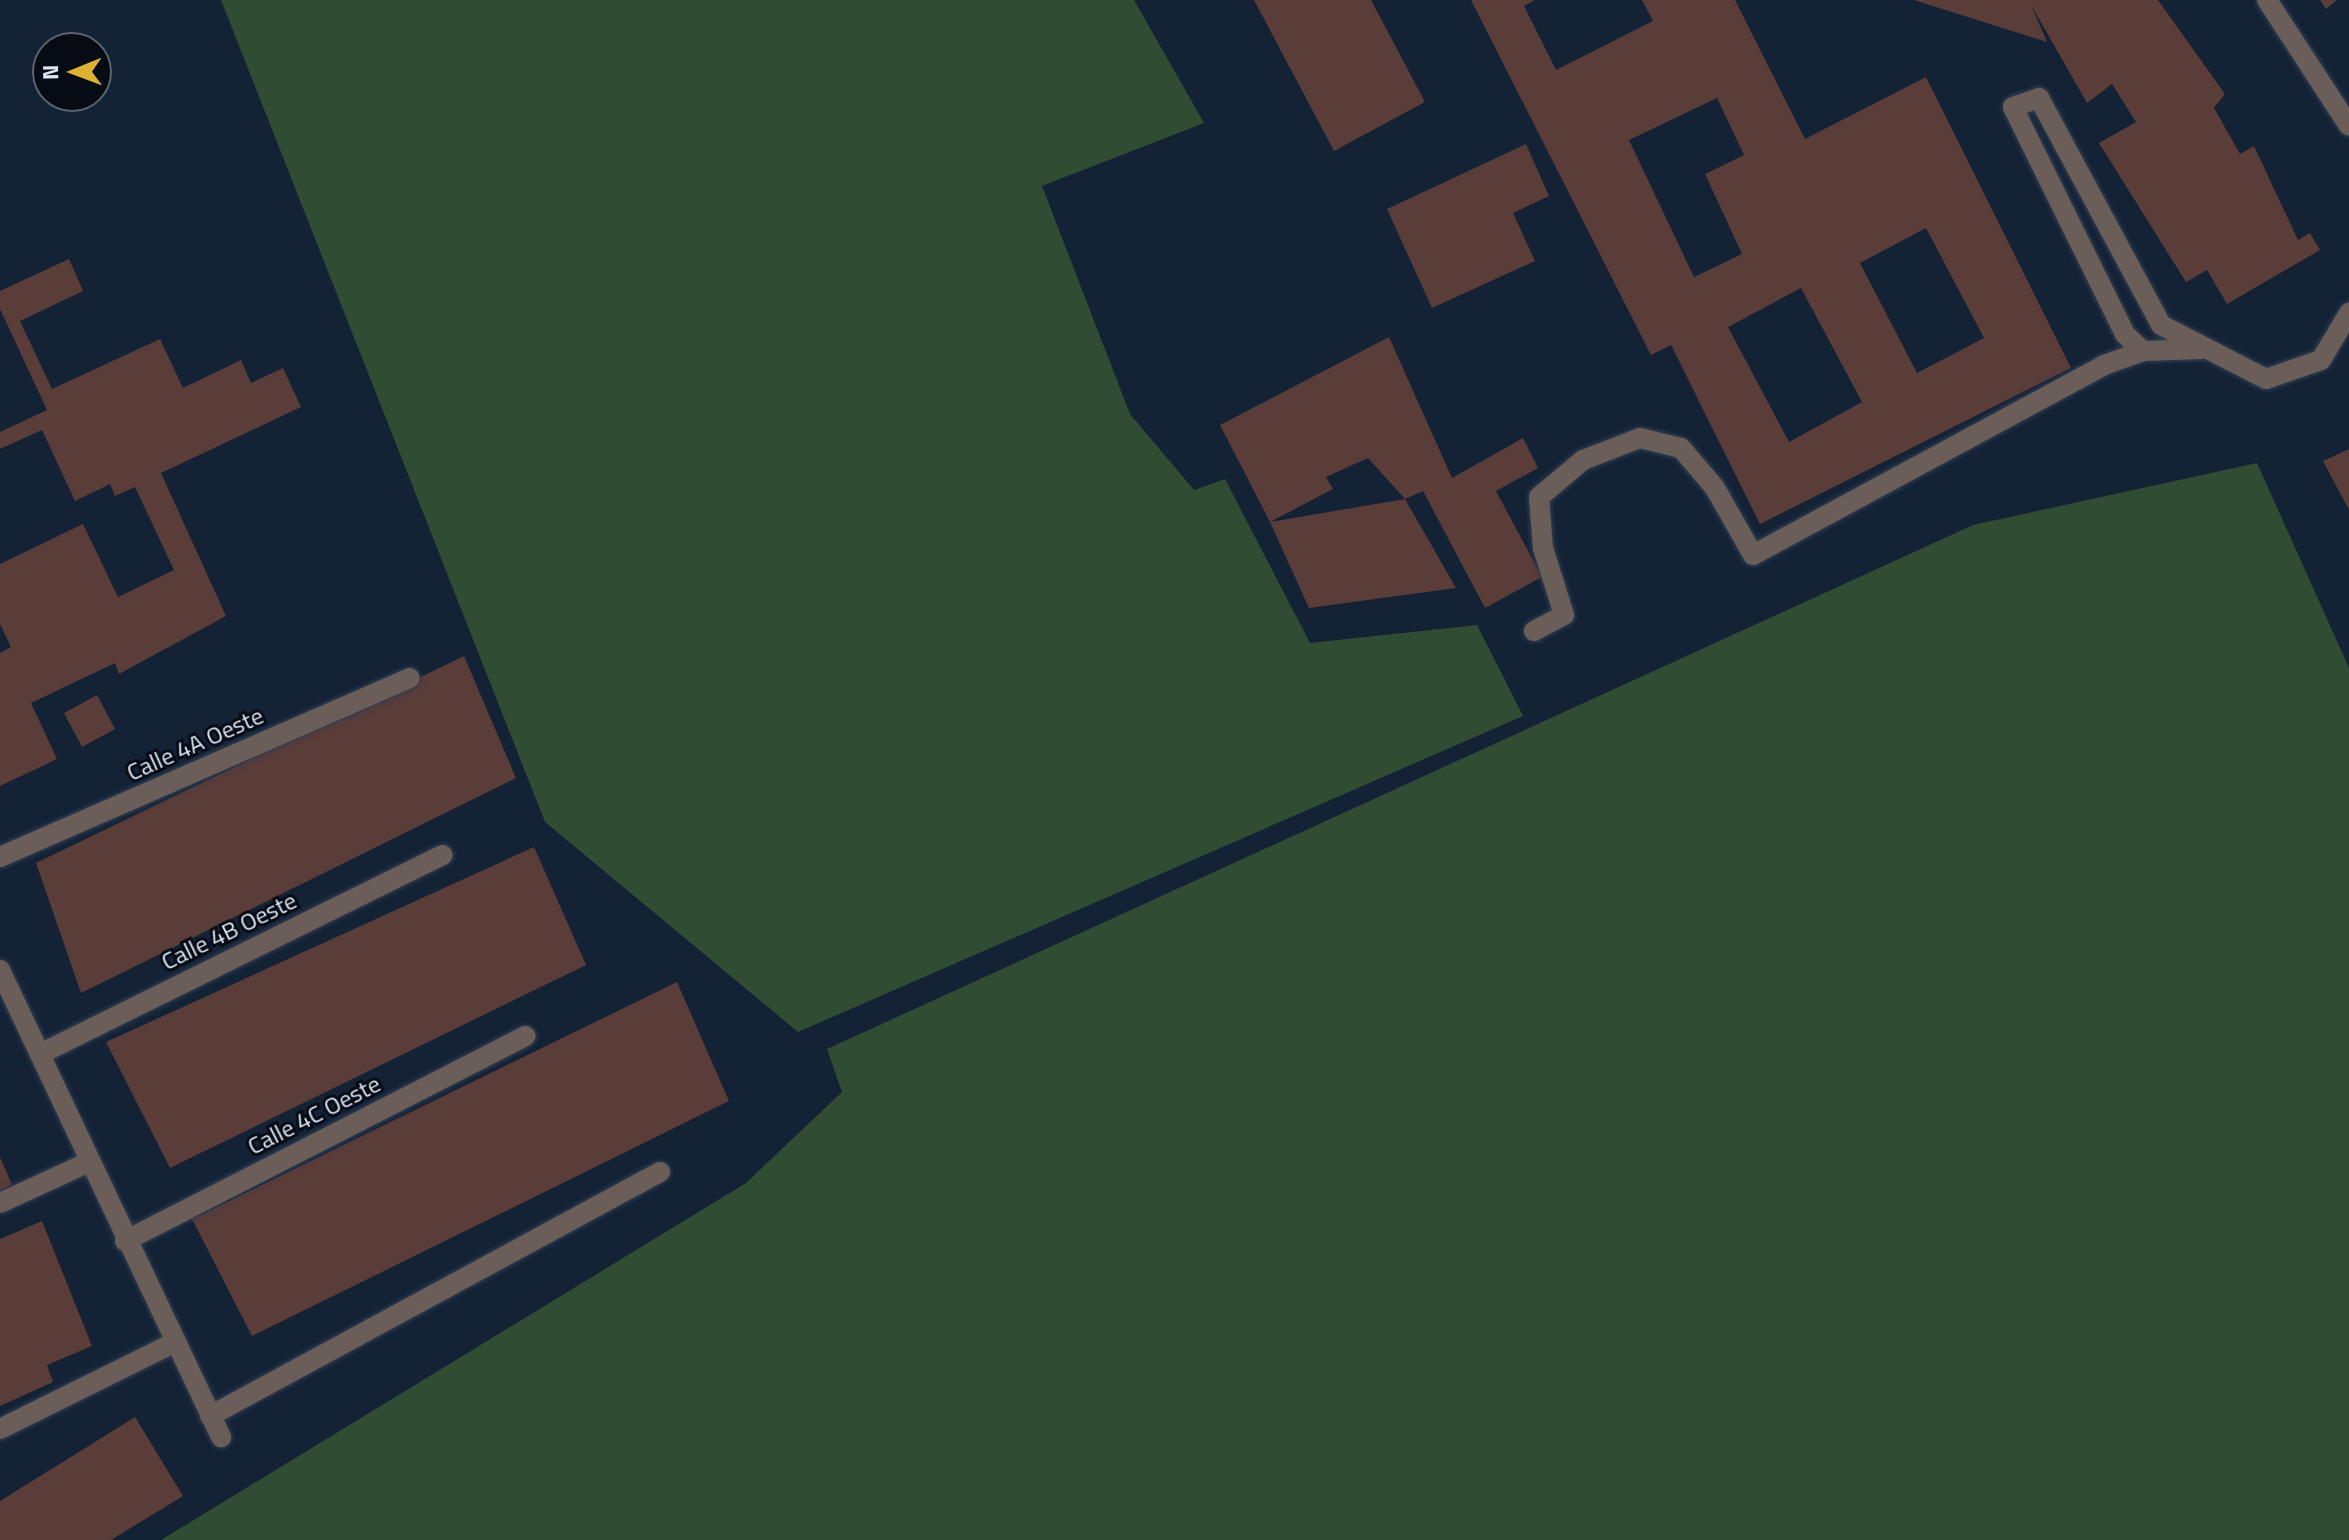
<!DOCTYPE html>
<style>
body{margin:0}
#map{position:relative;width:2349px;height:1540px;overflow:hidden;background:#142236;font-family:"Titillium Web",sans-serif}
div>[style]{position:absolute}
.green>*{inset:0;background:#304d34}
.building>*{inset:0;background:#5a3c39}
.roads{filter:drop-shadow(0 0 2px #303e51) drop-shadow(0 0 2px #303e51)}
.service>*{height:20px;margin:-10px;padding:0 10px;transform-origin:10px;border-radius:10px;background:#6b5d58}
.minor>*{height:20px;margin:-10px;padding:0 10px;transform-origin:10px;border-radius:10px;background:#6b5d58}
span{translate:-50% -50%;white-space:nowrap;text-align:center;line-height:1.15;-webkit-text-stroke:6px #060b14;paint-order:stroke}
.street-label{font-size:24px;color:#dde7f5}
.north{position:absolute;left:32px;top:32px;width:80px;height:80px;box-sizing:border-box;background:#060b14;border:2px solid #5c636e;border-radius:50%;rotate:269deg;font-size:22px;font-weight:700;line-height:32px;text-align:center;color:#dde7f5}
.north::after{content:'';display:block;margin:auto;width:28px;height:36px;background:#ddb133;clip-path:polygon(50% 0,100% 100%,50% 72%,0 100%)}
</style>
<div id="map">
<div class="green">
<div style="clip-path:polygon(221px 0,1134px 0,1204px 123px,1042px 186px,1130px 414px,1194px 490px,1225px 479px,1310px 643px,1477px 625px,1523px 716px,798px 1032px,545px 822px)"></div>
<div style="clip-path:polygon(2257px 463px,2349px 668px,2349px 1540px,161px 1540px,746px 1183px,842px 1092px,827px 1049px,1973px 525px)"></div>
</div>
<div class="building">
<div style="clip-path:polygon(1254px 0,1371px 0,1425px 102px,1334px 151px)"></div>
<div style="clip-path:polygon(evenodd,1471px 0,1535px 0,1524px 6px,1556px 70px,1653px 21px,1642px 0,1735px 0,1805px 139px,1926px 77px,2071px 368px,1760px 524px,1671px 345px,1651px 355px,1471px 0,1717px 98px,1744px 155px,1705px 174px,1742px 254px,1694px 277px,1629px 140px,1717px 98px,1471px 0,1926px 228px,1984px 338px,1917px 373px,1860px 263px,1926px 228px,1471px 0,1801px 288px,1862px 402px,1789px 442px,1728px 327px,1801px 288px)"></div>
<div style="clip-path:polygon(1914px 0,2158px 0,2225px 94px,2214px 108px,2240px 154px,2254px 146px,2298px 240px,2310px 233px,2320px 250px,2227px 304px,2207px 270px,2186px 282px,2099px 143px,2136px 122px,2112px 84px,2087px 103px,2031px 5px,2047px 42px)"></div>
<div style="clip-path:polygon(2320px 0,2337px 0,2326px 9px)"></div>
<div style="clip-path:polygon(1526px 144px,1549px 196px,1513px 213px,1535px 261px,1432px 308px,1387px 209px)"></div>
<div style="clip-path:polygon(69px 259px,83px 291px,20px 321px,52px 389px,160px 339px,183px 388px,241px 360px,251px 383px,283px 368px,301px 407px,161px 473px,226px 616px,119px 674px,115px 663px,31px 703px,57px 759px,0 786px,0 653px,11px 647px,0 624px,0 564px,83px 524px,118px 597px,174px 570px,135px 487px,115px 496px,110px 484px,75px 501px,42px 430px,0 449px,0 432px,47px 410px,0 309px,0 291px)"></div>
<div style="clip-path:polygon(1389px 337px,1452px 478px,1523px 438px,1538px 468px,1496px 491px,1542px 577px,1485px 608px,1423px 491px,1405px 499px,1368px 458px,1326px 477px,1333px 489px,1270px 522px,1220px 425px)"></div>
<div style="clip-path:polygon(2349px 449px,2349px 510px,2323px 461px)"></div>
<div style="clip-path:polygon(1405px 499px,1456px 588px,1309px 608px,1270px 522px)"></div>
<div style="clip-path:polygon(464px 656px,516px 778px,81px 993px,36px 863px)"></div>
<div style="clip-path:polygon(97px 695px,115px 729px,82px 747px,64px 713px)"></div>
<div style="clip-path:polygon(534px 847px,586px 965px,170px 1168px,106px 1042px)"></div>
<div style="clip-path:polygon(677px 982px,729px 1101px,252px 1336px,192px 1219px)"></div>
<div style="clip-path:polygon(0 1157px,12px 1185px,0 1191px)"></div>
<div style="clip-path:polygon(42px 1221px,92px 1346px,47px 1365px,53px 1382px,0 1406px,0 1239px)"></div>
<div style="clip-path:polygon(135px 1417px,183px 1496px,111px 1540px,0 1540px,0 1501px)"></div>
</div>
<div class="roads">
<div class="service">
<div style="left:2202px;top:349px;width:59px;rotate:178.1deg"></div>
<div style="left:2143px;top:351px;width:25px;rotate:-137deg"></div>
<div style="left:2125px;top:334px;width:253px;rotate:-116.3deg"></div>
<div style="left:2013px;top:107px;width:28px;rotate:-19deg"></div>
<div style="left:2039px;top:98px;width:258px;rotate:61.7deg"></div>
<div style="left:2161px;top:325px;width:118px;rotate:27.2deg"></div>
<div style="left:2266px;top:379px;width:58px;rotate:-19.1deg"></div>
<div style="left:1534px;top:631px;width:34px;rotate:-28deg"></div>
<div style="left:1564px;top:615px;width:70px;rotate:-107.4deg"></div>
<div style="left:1543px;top:548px;width:51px;rotate:-94.5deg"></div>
<div style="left:1539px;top:497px;width:57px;rotate:-40.1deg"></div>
<div style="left:1583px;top:460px;width:61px;rotate:-21.1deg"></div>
<div style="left:1640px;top:438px;width:42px;rotate:13.7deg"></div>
<div style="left:1681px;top:448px;width:52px;rotate:49.6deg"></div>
<div style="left:1715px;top:488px;width:77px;rotate:60.4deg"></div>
<div style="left:1753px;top:555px;width:399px;rotate:-28.4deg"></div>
<div style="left:2104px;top:365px;width:41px;rotate:-19.7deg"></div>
<div style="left:0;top:857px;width:447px;rotate:-23.6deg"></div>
<div style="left:40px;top:1054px;width:449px;rotate:-26.3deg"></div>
<div style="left:0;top:1203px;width:96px;rotate:-24.7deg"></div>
<div style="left:125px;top:1241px;width:450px;rotate:-27.1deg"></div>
<div style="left:210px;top:1416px;width:512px;rotate:-28.47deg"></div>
<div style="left:0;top:1429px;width:193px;rotate:-26.4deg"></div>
</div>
<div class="minor">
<div style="left:2267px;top:0;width:150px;rotate:56.9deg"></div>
<div style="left:2321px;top:360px;width:55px;rotate:-59.2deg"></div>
<div style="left:0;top:970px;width:517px;rotate:64.67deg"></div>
</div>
</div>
<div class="street-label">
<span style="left:195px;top:744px;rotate:-24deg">Calle 4A Oeste</span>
<span style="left:229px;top:931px;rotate:-26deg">Calle 4B Oeste</span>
<span style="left:314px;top:1115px;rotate:-27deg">Calle 4C Oeste</span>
</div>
<div class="north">N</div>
</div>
